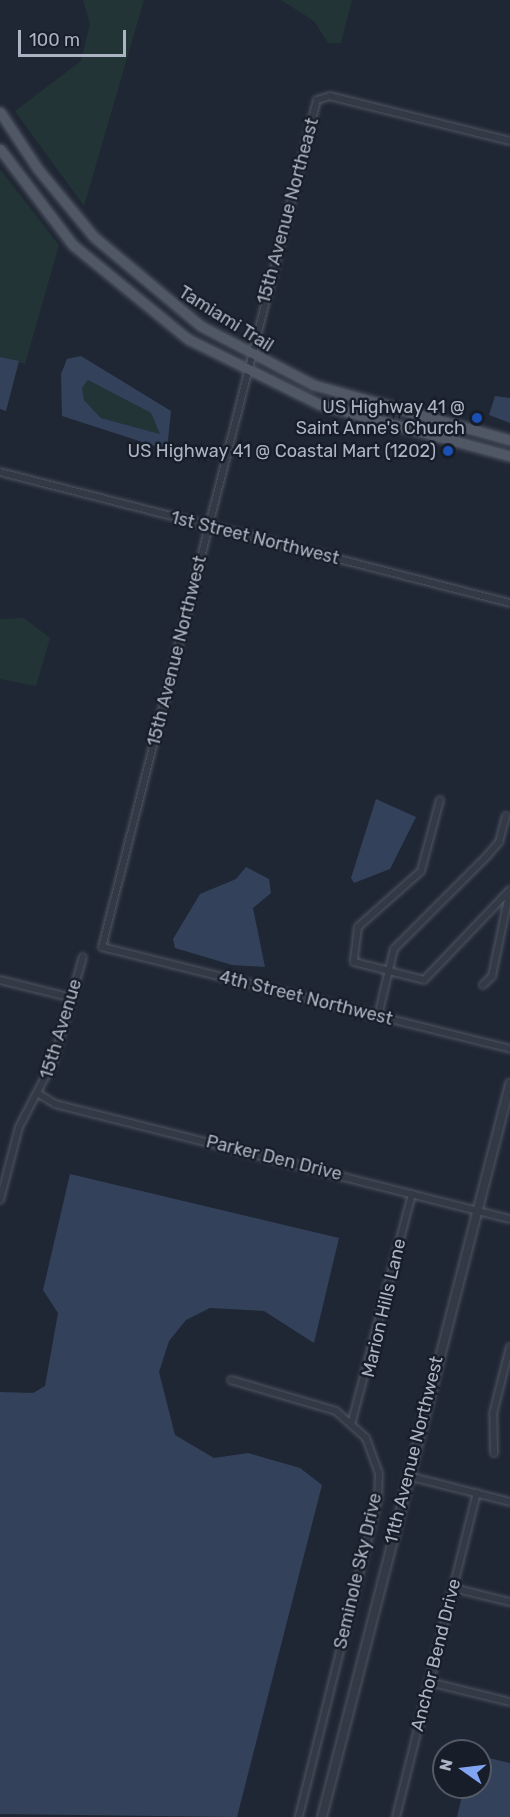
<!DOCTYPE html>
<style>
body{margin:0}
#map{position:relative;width:510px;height:1817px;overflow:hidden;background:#202734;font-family:Rubik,sans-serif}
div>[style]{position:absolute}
.green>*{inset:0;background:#223436}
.water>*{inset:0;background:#33415b}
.roads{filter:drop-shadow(0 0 2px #505663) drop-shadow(0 0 2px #505663)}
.minor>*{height:6px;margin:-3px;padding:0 3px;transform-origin:3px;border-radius:3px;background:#333945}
.tertiary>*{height:8px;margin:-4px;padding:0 4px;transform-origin:4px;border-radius:4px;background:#333945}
.primary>*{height:9px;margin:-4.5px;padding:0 4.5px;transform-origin:4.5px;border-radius:4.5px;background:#505865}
.dots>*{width:16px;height:16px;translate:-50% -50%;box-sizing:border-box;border:3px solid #181e29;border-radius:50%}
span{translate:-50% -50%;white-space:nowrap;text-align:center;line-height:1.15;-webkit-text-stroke:5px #181e29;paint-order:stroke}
.street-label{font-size:18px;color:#acb3c2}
.poi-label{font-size:18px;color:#acb3c2}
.right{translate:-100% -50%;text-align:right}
.north{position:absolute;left:432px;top:1739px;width:60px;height:60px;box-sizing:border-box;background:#181e29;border:2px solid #535a66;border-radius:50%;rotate:284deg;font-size:16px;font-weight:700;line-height:24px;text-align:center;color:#acb3c2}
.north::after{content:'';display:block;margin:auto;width:21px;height:27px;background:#81a5f2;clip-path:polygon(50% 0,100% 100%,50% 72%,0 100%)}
.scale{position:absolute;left:18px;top:30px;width:108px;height:27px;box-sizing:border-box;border:3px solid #acb3c2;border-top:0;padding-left:8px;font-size:18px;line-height:21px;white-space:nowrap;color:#acb3c2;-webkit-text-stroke:4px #181e29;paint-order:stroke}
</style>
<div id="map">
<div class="green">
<div style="clip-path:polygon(83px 0,144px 0,84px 206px,15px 111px,81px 61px,90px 24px)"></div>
<div style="clip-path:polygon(281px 0,352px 0,341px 43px,328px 43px,314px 21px)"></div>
<div style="clip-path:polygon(0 169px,59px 245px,25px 364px,0 357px)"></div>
<div style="clip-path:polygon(88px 380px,151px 413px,160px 434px,101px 418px,84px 400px,82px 388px)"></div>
<div style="clip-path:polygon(24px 618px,50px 638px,36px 686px,0 679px,0 619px)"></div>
</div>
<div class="water">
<div style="clip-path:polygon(evenodd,81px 356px,171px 411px,167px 450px,62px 416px,61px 374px,67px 359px,81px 356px,88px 380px,151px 413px,160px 434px,101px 418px,84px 400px,82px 388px,88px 380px)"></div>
<div style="clip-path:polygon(0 357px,19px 361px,6px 411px,0 409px)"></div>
<div style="clip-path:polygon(495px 396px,510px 398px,510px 423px,489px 415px)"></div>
<div style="clip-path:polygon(376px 799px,416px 817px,390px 869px,354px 883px,351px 878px)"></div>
<div style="clip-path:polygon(246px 867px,269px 879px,271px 893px,253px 908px,265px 967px,232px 965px,175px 948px,173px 939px,200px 894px,236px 879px)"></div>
<div style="clip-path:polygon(70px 1174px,339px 1238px,314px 1343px,264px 1311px,210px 1308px,186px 1320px,169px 1341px,159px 1372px,175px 1435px,214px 1458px,248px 1453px,300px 1468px,322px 1485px,237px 1817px,0 1814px,0 1392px,33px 1393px,45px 1386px,58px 1313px,43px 1290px)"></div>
<div style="clip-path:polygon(480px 1756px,510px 1763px,510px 1817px,457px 1817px,464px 1787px,480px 1787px)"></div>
</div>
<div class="roads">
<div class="minor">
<div style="left:510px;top:141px;width:186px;rotate:-166deg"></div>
<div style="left:330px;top:96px;width:14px;rotate:163deg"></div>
<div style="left:317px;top:100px;width:874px;rotate:104.24deg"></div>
<div style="left:102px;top:947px;width:421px;rotate:14deg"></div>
<div style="left:0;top:472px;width:527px;rotate:14.41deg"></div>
<div style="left:440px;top:800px;width:73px;rotate:105deg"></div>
<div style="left:421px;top:871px;width:84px;rotate:138.4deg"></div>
<div style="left:358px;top:927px;width:35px;rotate:97deg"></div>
<div style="left:354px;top:962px;width:72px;rotate:14.4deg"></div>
<div style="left:424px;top:980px;width:124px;rotate:-46.3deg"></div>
<div style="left:0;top:980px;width:74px;rotate:14deg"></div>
<div style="left:483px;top:985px;width:13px;rotate:-45deg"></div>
<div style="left:492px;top:976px;width:88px;rotate:-78.2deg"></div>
<div style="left:378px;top:1016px;width:69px;rotate:-76.6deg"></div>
<div style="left:394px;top:949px;width:130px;rotate:-45deg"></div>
<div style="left:486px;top:857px;width:20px;rotate:-49deg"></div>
<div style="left:499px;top:842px;width:27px;rotate:-75deg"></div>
<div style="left:39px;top:1094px;width:19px;rotate:32deg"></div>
<div style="left:55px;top:1104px;width:469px;rotate:14.2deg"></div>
<div style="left:0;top:1200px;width:75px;rotate:-75.4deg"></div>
<div style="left:19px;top:1127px;width:73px;rotate:-62.4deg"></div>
<div style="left:53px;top:1062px;width:109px;rotate:-74.1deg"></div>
<div style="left:231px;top:1380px;width:109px;rotate:16.4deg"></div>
<div style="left:336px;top:1411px;width:40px;rotate:42deg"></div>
<div style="left:366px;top:1438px;width:37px;rotate:70deg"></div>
<div style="left:379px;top:1473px;width:26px;rotate:92deg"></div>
<div style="left:378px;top:1499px;width:328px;rotate:104deg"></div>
<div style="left:352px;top:1421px;width:235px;rotate:-75.2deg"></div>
<div style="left:494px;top:1453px;width:39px;rotate:-91deg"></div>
<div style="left:493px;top:1414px;width:69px;rotate:-75.8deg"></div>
<div style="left:408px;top:1476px;width:105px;rotate:14.3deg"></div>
<div style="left:453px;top:1588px;width:59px;rotate:13.8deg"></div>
<div style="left:429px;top:1682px;width:83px;rotate:13.9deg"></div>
<div style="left:396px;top:1817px;width:334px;rotate:-76deg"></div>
</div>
<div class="tertiary">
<div style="left:322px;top:1817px;width:757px;rotate:-75.61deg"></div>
</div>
<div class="primary">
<div style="left:0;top:112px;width:67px;rotate:56.5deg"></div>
<div style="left:37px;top:168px;width:89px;rotate:50.4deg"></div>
<div style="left:94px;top:237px;width:139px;rotate:39.8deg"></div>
<div style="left:201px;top:326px;width:127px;rotate:27.6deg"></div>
<div style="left:314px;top:385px;width:204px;rotate:15.7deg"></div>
<div style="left:0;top:149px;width:121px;rotate:52.8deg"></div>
<div style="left:73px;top:245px;width:149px;rotate:39.3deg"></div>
<div style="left:188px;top:339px;width:146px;rotate:26.4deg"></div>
<div style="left:319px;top:404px;width:198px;rotate:15.2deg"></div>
</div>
</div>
<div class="dots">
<div style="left:477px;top:418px;background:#1a4fb4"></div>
<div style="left:448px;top:451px;background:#1a4fb4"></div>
</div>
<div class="street-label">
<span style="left:288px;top:211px;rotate:-75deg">15th Avenue Northeast</span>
<span style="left:226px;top:319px;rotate:32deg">Tamiami Trail</span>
<span style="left:255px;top:538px;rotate:14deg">1st Street Northwest</span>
<span style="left:177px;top:651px;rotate:-76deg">15th Avenue Northwest</span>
<span style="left:306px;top:998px;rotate:14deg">4th Street Northwest</span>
<span style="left:61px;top:1029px;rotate:-73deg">15th Avenue</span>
<span style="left:274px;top:1158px;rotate:14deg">Parker Den Drive</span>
<span style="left:384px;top:1308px;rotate:-77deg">Marion Hills Lane</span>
<span style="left:414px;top:1450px;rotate:-76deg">11th Avenue Northwest</span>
<span style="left:358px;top:1571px;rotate:-77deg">Seminole Sky Drive</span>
<span style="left:436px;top:1655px;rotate:-76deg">Anchor Bend Drive</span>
</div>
<div class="poi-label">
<span class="right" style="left:465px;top:418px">US Highway 41 @<br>Saint Anne's Church</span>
<span class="right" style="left:436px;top:451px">US Highway 41 @ Coastal Mart (1202)</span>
</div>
<div class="north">N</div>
<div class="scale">100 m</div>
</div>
